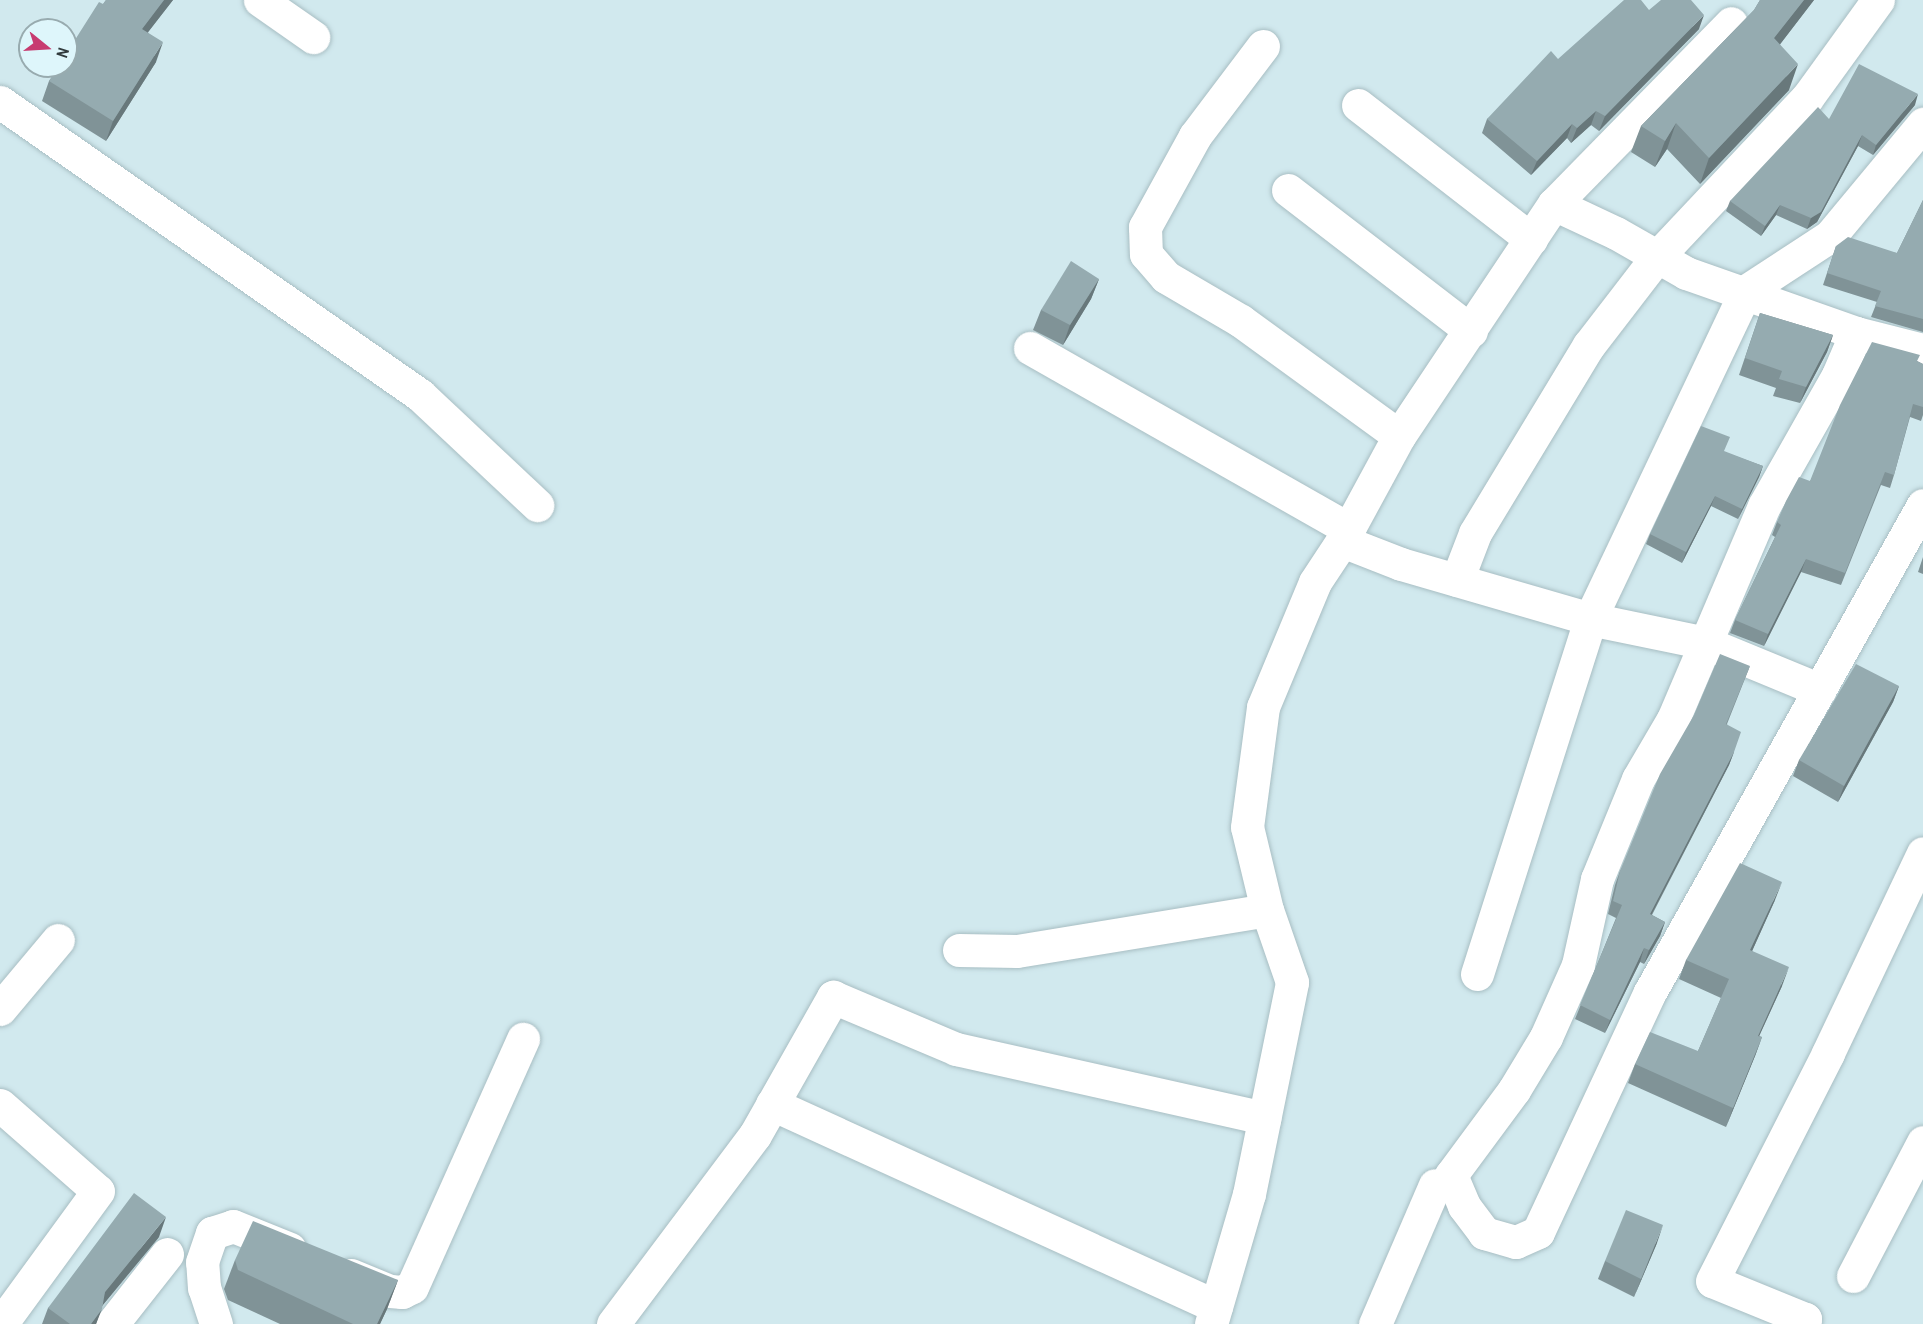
<!DOCTYPE html>
<style>
body{margin:0}
#map{position:relative;width:1923px;height:1324px;overflow:hidden;background:#d1e9ee;font-family:"Archivo Narrow",sans-serif}
div>[style]{position:absolute}
.roads{filter:drop-shadow(0 0 2px #a8bec3) drop-shadow(0 0 2px #a8bec3)}
.minor>*{height:33px;margin:-16.5px;padding:0 16.5px;transform-origin:16.5px;border-radius:16.5px;background:#fff}
.wall>*{inset:0;background:#809397}
.shaded-wall>*{inset:0;background:#68787b}
.building>*{inset:0;background:#95abb0}
span{translate:-50% -50%;white-space:nowrap;text-align:center;line-height:1.15;-webkit-text-stroke:4.5px #def6fb;paint-order:stroke}
.north{position:absolute;left:18px;top:18px;width:60px;height:60px;box-sizing:border-box;background:#def6fb;border:2px solid #98abaf;border-radius:50%;rotate:108deg;font-size:16px;font-weight:700;line-height:24px;text-align:center;color:#303a3c}
.north::after{content:'';display:block;margin:auto;width:21px;height:27px;background:#c73b70;clip-path:polygon(50% 0,100% 100%,50% 72%,0 100%)}
</style>
<div id="map">
<div class="roads">
<div class="minor">
<div style="left:260px;top:0;width:65px;rotate:34.9deg"></div>
<div style="left:1263px;top:46px;width:113px;rotate:127.1deg"></div>
<div style="left:1195px;top:136px;width:104px;rotate:118.8deg"></div>
<div style="left:1145px;top:227px;width:27px;rotate:88deg"></div>
<div style="left:1146px;top:254px;width:30px;rotate:49deg"></div>
<div style="left:1166px;top:277px;width:87px;rotate:30.4deg"></div>
<div style="left:1241px;top:321px;width:195px;rotate:36deg"></div>
<div style="left:0;top:102px;width:512px;rotate:34.9deg"></div>
<div style="left:420px;top:395px;width:161px;rotate:43.2deg"></div>
<div style="left:1358px;top:105px;width:219px;rotate:37.8deg"></div>
<div style="left:1288px;top:190px;width:231px;rotate:37.6deg"></div>
<div style="left:1554px;top:204px;width:253px;rotate:-45.6deg"></div>
<div style="left:1856px;top:333px;width:46px;rotate:113.2deg"></div>
<div style="left:1838px;top:375px;width:150px;rotate:119.5deg"></div>
<div style="left:1764px;top:506px;width:232px;rotate:113.1deg"></div>
<div style="left:1673px;top:719px;width:69px;rotate:120.3deg"></div>
<div style="left:1638px;top:779px;width:108px;rotate:112.3deg"></div>
<div style="left:1597px;top:879px;width:88px;rotate:102.5deg"></div>
<div style="left:1578px;top:965px;width:79px;rotate:114deg"></div>
<div style="left:1546px;top:1037px;width:62px;rotate:121.1deg"></div>
<div style="left:1514px;top:1090px;width:106px;rotate:126.5deg"></div>
<div style="left:1451px;top:1175px;width:34px;rotate:67deg"></div>
<div style="left:1464px;top:1206px;width:34px;rotate:53deg"></div>
<div style="left:1484px;top:1233px;width:33px;rotate:16deg"></div>
<div style="left:1516px;top:1242px;width:24px;rotate:-24deg"></div>
<div style="left:1538px;top:1232px;width:265px;rotate:-65deg"></div>
<div style="left:1650px;top:992px;width:558px;rotate:-60.73deg"></div>
<div style="left:1030px;top:348px;width:367px;rotate:29.6deg"></div>
<div style="left:1342px;top:541px;width:63px;rotate:21.3deg"></div>
<div style="left:1401px;top:564px;width:197px;rotate:16.2deg"></div>
<div style="left:1590px;top:619px;width:118px;rotate:11.7deg"></div>
<div style="left:1706px;top:643px;width:123px;rotate:22.4deg"></div>
<div style="left:1457px;top:580px;width:50px;rotate:-69deg"></div>
<div style="left:1475px;top:533px;width:220px;rotate:-58.8deg"></div>
<div style="left:1589px;top:345px;width:110px;rotate:-52.4deg"></div>
<div style="left:1656px;top:258px;width:220px;rotate:-46.7deg"></div>
<div style="left:1807px;top:98px;width:121px;rotate:-54.1deg"></div>
<div style="left:959px;top:950px;width:58px;rotate:1deg"></div>
<div style="left:1017px;top:951px;width:253px;rotate:-9.3deg"></div>
<div style="left:1477px;top:974px;width:373px;rotate:-72.3deg"></div>
<div style="left:1590px;top:619px;width:363px;rotate:-64.6deg"></div>
<div style="left:1746px;top:291px;width:100px;rotate:-33.2deg"></div>
<div style="left:1830px;top:236px;width:146px;rotate:-50.3deg"></div>
<div style="left:0;top:1009px;width:90px;rotate:-50deg"></div>
<div style="left:772px;top:1104px;width:488px;rotate:24.5deg"></div>
<div style="left:0;top:1105px;width:130px;rotate:41.3deg"></div>
<div style="left:98px;top:1191px;width:165px;rotate:126.1deg"></div>
<div style="left:351px;top:1275px;width:42px;rotate:22.3deg"></div>
<div style="left:390px;top:1291px;width:12px;rotate:5deg"></div>
<div style="left:402px;top:1292px;width:11px;rotate:-27deg"></div>
<div style="left:412px;top:1287px;width:272px;rotate:-65.9deg"></div>
<div style="left:1853px;top:1276px;width:151px;rotate:-62.4deg"></div>
<div style="left:112px;top:1324px;width:89px;rotate:-51.8deg"></div>
<div style="left:216px;top:1324px;width:38px;rotate:-108deg"></div>
<div style="left:204px;top:1288px;width:26px;rotate:-94deg"></div>
<div style="left:202px;top:1262px;width:31px;rotate:-71deg"></div>
<div style="left:212px;top:1233px;width:22px;rotate:-18deg"></div>
<div style="left:233px;top:1226px;width:61px;rotate:22deg"></div>
<div style="left:613px;top:1324px;width:236px;rotate:-53.1deg"></div>
<div style="left:755px;top:1135px;width:159px;rotate:-60.5deg"></div>
<div style="left:833px;top:997px;width:134px;rotate:22.9deg"></div>
<div style="left:956px;top:1049px;width:316px;rotate:12.6deg"></div>
<div style="left:1211px;top:1324px;width:135px;rotate:-73.7deg"></div>
<div style="left:1249px;top:1194px;width:216px;rotate:-78.5deg"></div>
<div style="left:1292px;top:982px;width:76px;rotate:-109.1deg"></div>
<div style="left:1267px;top:910px;width:85px;rotate:-103.5deg"></div>
<div style="left:1247px;top:827px;width:121px;rotate:-82.4deg"></div>
<div style="left:1263px;top:707px;width:135px;rotate:-67.4deg"></div>
<div style="left:1315px;top:582px;width:49px;rotate:-56.6deg"></div>
<div style="left:1342px;top:541px;width:119px;rotate:-61.5deg"></div>
<div style="left:1399px;top:436px;width:279px;rotate:-56.3deg"></div>
<div style="left:1554px;top:204px;width:68px;rotate:25.1deg"></div>
<div style="left:1616px;top:233px;width:81px;rotate:29.7deg"></div>
<div style="left:1686px;top:273px;width:180px;rotate:19.4deg"></div>
<div style="left:1856px;top:333px;width:69px;rotate:14.2deg"></div>
<div style="left:1375px;top:1324px;width:151px;rotate:-66.7deg"></div>
<div style="left:1802px;top:1324px;width:6px;rotate:-59deg"></div>
<div style="left:1805px;top:1319px;width:100px;rotate:-157.8deg"></div>
<div style="left:1712px;top:1281px;width:256px;rotate:-63deg"></div>
<div style="left:1828px;top:1053px;width:221px;rotate:-64.6deg"></div>
</div>
</div>
<div class="wall">
<div style="clip-path:polygon(106px 0,173px 0,148px 32px,156px 62px,106px 141px,42px 101px,49px 81px)"></div>
<div style="clip-path:polygon(1760px 0,1814px 0,1780px 44px,1789px 90px,1700px 184px,1667px 149px,1655px 167px,1631px 152px,1641px 126px,1754px 10px)"></div>
<div style="clip-path:polygon(1649px 10px,1699px 29px,1599px 131px,1591px 125px,1571px 143px,1567px 138px,1531px 175px,1482px 133px,1487px 119px)"></div>
<div style="clip-path:polygon(1915px 105px,1873px 155px,1858px 146px,1817px 222px,1807px 229px,1776px 215px,1761px 236px,1726px 211px,1730px 201px)"></div>
<div style="clip-path:polygon(1923px 200px,1923px 332px,1871px 317px,1877px 302px,1823px 285px,1836px 246px,1897px 253px)"></div>
<div style="clip-path:polygon(1099px 279px,1091px 299px,1063px 345px,1033px 330px,1041px 310px)"></div>
<div style="clip-path:polygon(1760px 313px,1833px 335px,1827px 352px,1800px 403px,1773px 396px,1776px 388px,1739px 375px)"></div>
<div style="clip-path:polygon(1917px 361px,1923px 364px,1923px 415px,1921px 421px,1910px 417px,1894px 475px,1890px 488px,1881px 485px,1841px 585px,1801px 572px,1764px 646px,1730px 633px,1735px 620px,1775px 537px,1772px 535px,1777px 522px,1810px 481px)"></div>
<div style="clip-path:polygon(1724px 452px,1763px 466px,1759px 477px,1738px 519px,1711px 506px,1682px 563px,1646px 544px,1650px 534px)"></div>
<div style="clip-path:polygon(1923px 557px,1923px 574px,1918px 572px)"></div>
<div style="clip-path:polygon(1750px 666px,1727px 724px,1734px 752px,1729px 765px,1652px 915px,1665px 922px,1660px 936px,1644px 964px,1640px 962px,1605px 1033px,1575px 1019px,1616px 918px,1608px 914px,1615px 885px,1620px 871px)"></div>
<div style="clip-path:polygon(1899px 686px,1893px 702px,1838px 802px,1793px 776px,1799px 760px)"></div>
<div style="clip-path:polygon(1775px 900px,1752px 951px,1782px 986px,1759px 1036px,1762px 1037px,1755px 1056px,1726px 1127px,1628px 1083px,1635px 1064px,1698px 1051px,1721px 998px,1679px 979px,1686px 960px)"></div>
<div style="clip-path:polygon(159px 1237px,102px 1306px,96px 1324px,42px 1324px,48px 1308px)"></div>
<div style="clip-path:polygon(1657px 1243px,1634px 1297px,1598px 1279px,1605px 1261px)"></div>
<div style="clip-path:polygon(235px 1260px,398px 1280px,387px 1309px,380px 1324px,280px 1324px,228px 1300px,224px 1289px)"></div>
</div>
<div class="shaded-wall">
<div style="clip-path:polygon(164px 0,173px 0,135px 49px,142px 29px)"></div>
<div style="clip-path:polygon(1804px 0,1814px 0,1765px 64px,1774px 38px)"></div>
<div style="clip-path:polygon(1704px 15px,1699px 29px,1599px 131px,1605px 116px)"></div>
<div style="clip-path:polygon(163px 42px,156px 62px,106px 141px,113px 121px)"></div>
<div style="clip-path:polygon(1798px 64px,1789px 90px,1700px 184px,1709px 158px)"></div>
<div style="clip-path:polygon(1918px 94px,1915px 105px,1873px 155px,1876px 145px)"></div>
<div style="clip-path:polygon(1596px 111px,1591px 125px,1571px 143px,1577px 128px)"></div>
<div style="clip-path:polygon(1676px 123px,1667px 149px,1655px 167px,1665px 141px)"></div>
<div style="clip-path:polygon(1572px 124px,1567px 138px,1531px 175px,1537px 161px)"></div>
<div style="clip-path:polygon(1862px 135px,1858px 146px,1817px 222px,1807px 229px,1811px 218px)"></div>
<div style="clip-path:polygon(1780px 205px,1776px 215px,1761px 236px,1765px 226px)"></div>
<div style="clip-path:polygon(1099px 279px,1091px 299px,1063px 345px,1070px 325px)"></div>
<div style="clip-path:polygon(1833px 335px,1827px 352px,1800px 403px,1806px 387px)"></div>
<div style="clip-path:polygon(1763px 466px,1759px 477px,1738px 519px,1742px 509px)"></div>
<div style="clip-path:polygon(1715px 496px,1711px 506px,1682px 563px,1686px 552px)"></div>
<div style="clip-path:polygon(1806px 559px,1801px 572px,1764px 646px,1768px 634px)"></div>
<div style="clip-path:polygon(1899px 686px,1893px 702px,1838px 802px,1844px 786px)"></div>
<div style="clip-path:polygon(1734px 752px,1729px 765px,1645px 927px,1650px 914px)"></div>
<div style="clip-path:polygon(1782px 882px,1775px 900px,1744px 969px,1750px 950px)"></div>
<div style="clip-path:polygon(1665px 922px,1660px 936px,1644px 964px,1649px 950px)"></div>
<div style="clip-path:polygon(1644px 948px,1640px 962px,1605px 1033px,1610px 1020px)"></div>
<div style="clip-path:polygon(1789px 967px,1782px 986px,1751px 1054px,1758px 1036px)"></div>
<div style="clip-path:polygon(1762px 1037px,1755px 1056px,1726px 1127px,1733px 1108px)"></div>
<div style="clip-path:polygon(166px 1217px,159px 1237px,97px 1312px,105px 1292px)"></div>
<div style="clip-path:polygon(1663px 1225px,1657px 1243px,1634px 1297px,1641px 1279px)"></div>
<div style="clip-path:polygon(398px 1280px,387px 1309px,380px 1324px,377px 1324px)"></div>
<div style="clip-path:polygon(102px 1309px,96px 1324px,91px 1324px)"></div>
</div>
<div class="building">
<div style="clip-path:polygon(106px 0,164px 0,142px 29px,163px 42px,113px 121px,49px 81px,59px 66px,66px 66px,66px 54px,99px 2px,103px 4px)"></div>
<div style="clip-path:polygon(1624px 0,1641px 0,1649px 10px,1661px 0,1691px 0,1704px 15px,1605px 116px,1596px 111px,1577px 128px,1572px 124px,1537px 161px,1487px 119px,1551px 51px,1558px 59px)"></div>
<div style="clip-path:polygon(1760px 0,1804px 0,1774px 38px,1798px 64px,1709px 158px,1676px 123px,1665px 141px,1641px 126px,1754px 10px)"></div>
<div style="clip-path:polygon(1859px 64px,1918px 94px,1876px 145px,1862px 135px,1821px 212px,1811px 218px,1780px 205px,1765px 226px,1730px 201px,1818px 107px,1829px 119px)"></div>
<div style="clip-path:polygon(1923px 200px,1923px 319px,1875px 306px,1881px 291px,1827px 273px,1836px 246px,1848px 237px,1897px 253px)"></div>
<div style="clip-path:polygon(1071px 261px,1099px 279px,1070px 325px,1041px 310px)"></div>
<div style="clip-path:polygon(1760px 313px,1833px 335px,1806px 387px,1779px 379px,1782px 371px,1745px 358px)"></div>
<div style="clip-path:polygon(1872px 342px,1920px 355px,1917px 361px,1923px 364px,1923px 407px,1913px 404px,1894px 475px,1885px 472px,1845px 573px,1806px 559px,1768px 634px,1735px 620px,1781px 525px,1777px 522px,1786px 501px,1799px 477px,1810px 481px,1840px 405px)"></div>
<div style="clip-path:polygon(1701px 426px,1730px 437px,1724px 451px,1763px 466px,1742px 509px,1715px 496px,1686px 552px,1650px 534px)"></div>
<div style="clip-path:polygon(1720px 654px,1750px 666px,1726px 724px,1741px 732px,1734px 752px,1650px 914px,1665px 922px,1649px 950px,1644px 948px,1610px 1020px,1580px 1005px,1622px 905px,1613px 901px,1620px 871px,1660px 774px,1694px 715px)"></div>
<div style="clip-path:polygon(1856px 664px,1899px 686px,1844px 786px,1799px 760px)"></div>
<div style="clip-path:polygon(1740px 863px,1782px 882px,1750px 950px,1789px 967px,1758px 1036px,1762px 1037px,1733px 1108px,1635px 1064px,1650px 1032px,1698px 1051px,1729px 979px,1686px 960px)"></div>
<div style="clip-path:polygon(134px 1193px,166px 1217px,105px 1292px,102px 1309px,91px 1324px,70px 1324px,48px 1308px)"></div>
<div style="clip-path:polygon(1626px 1210px,1663px 1225px,1641px 1279px,1605px 1261px)"></div>
<div style="clip-path:polygon(253px 1221px,398px 1280px,377px 1324px,353px 1324px,238px 1270px,235px 1260px)"></div>
</div>
<div class="north">N</div>
</div>
